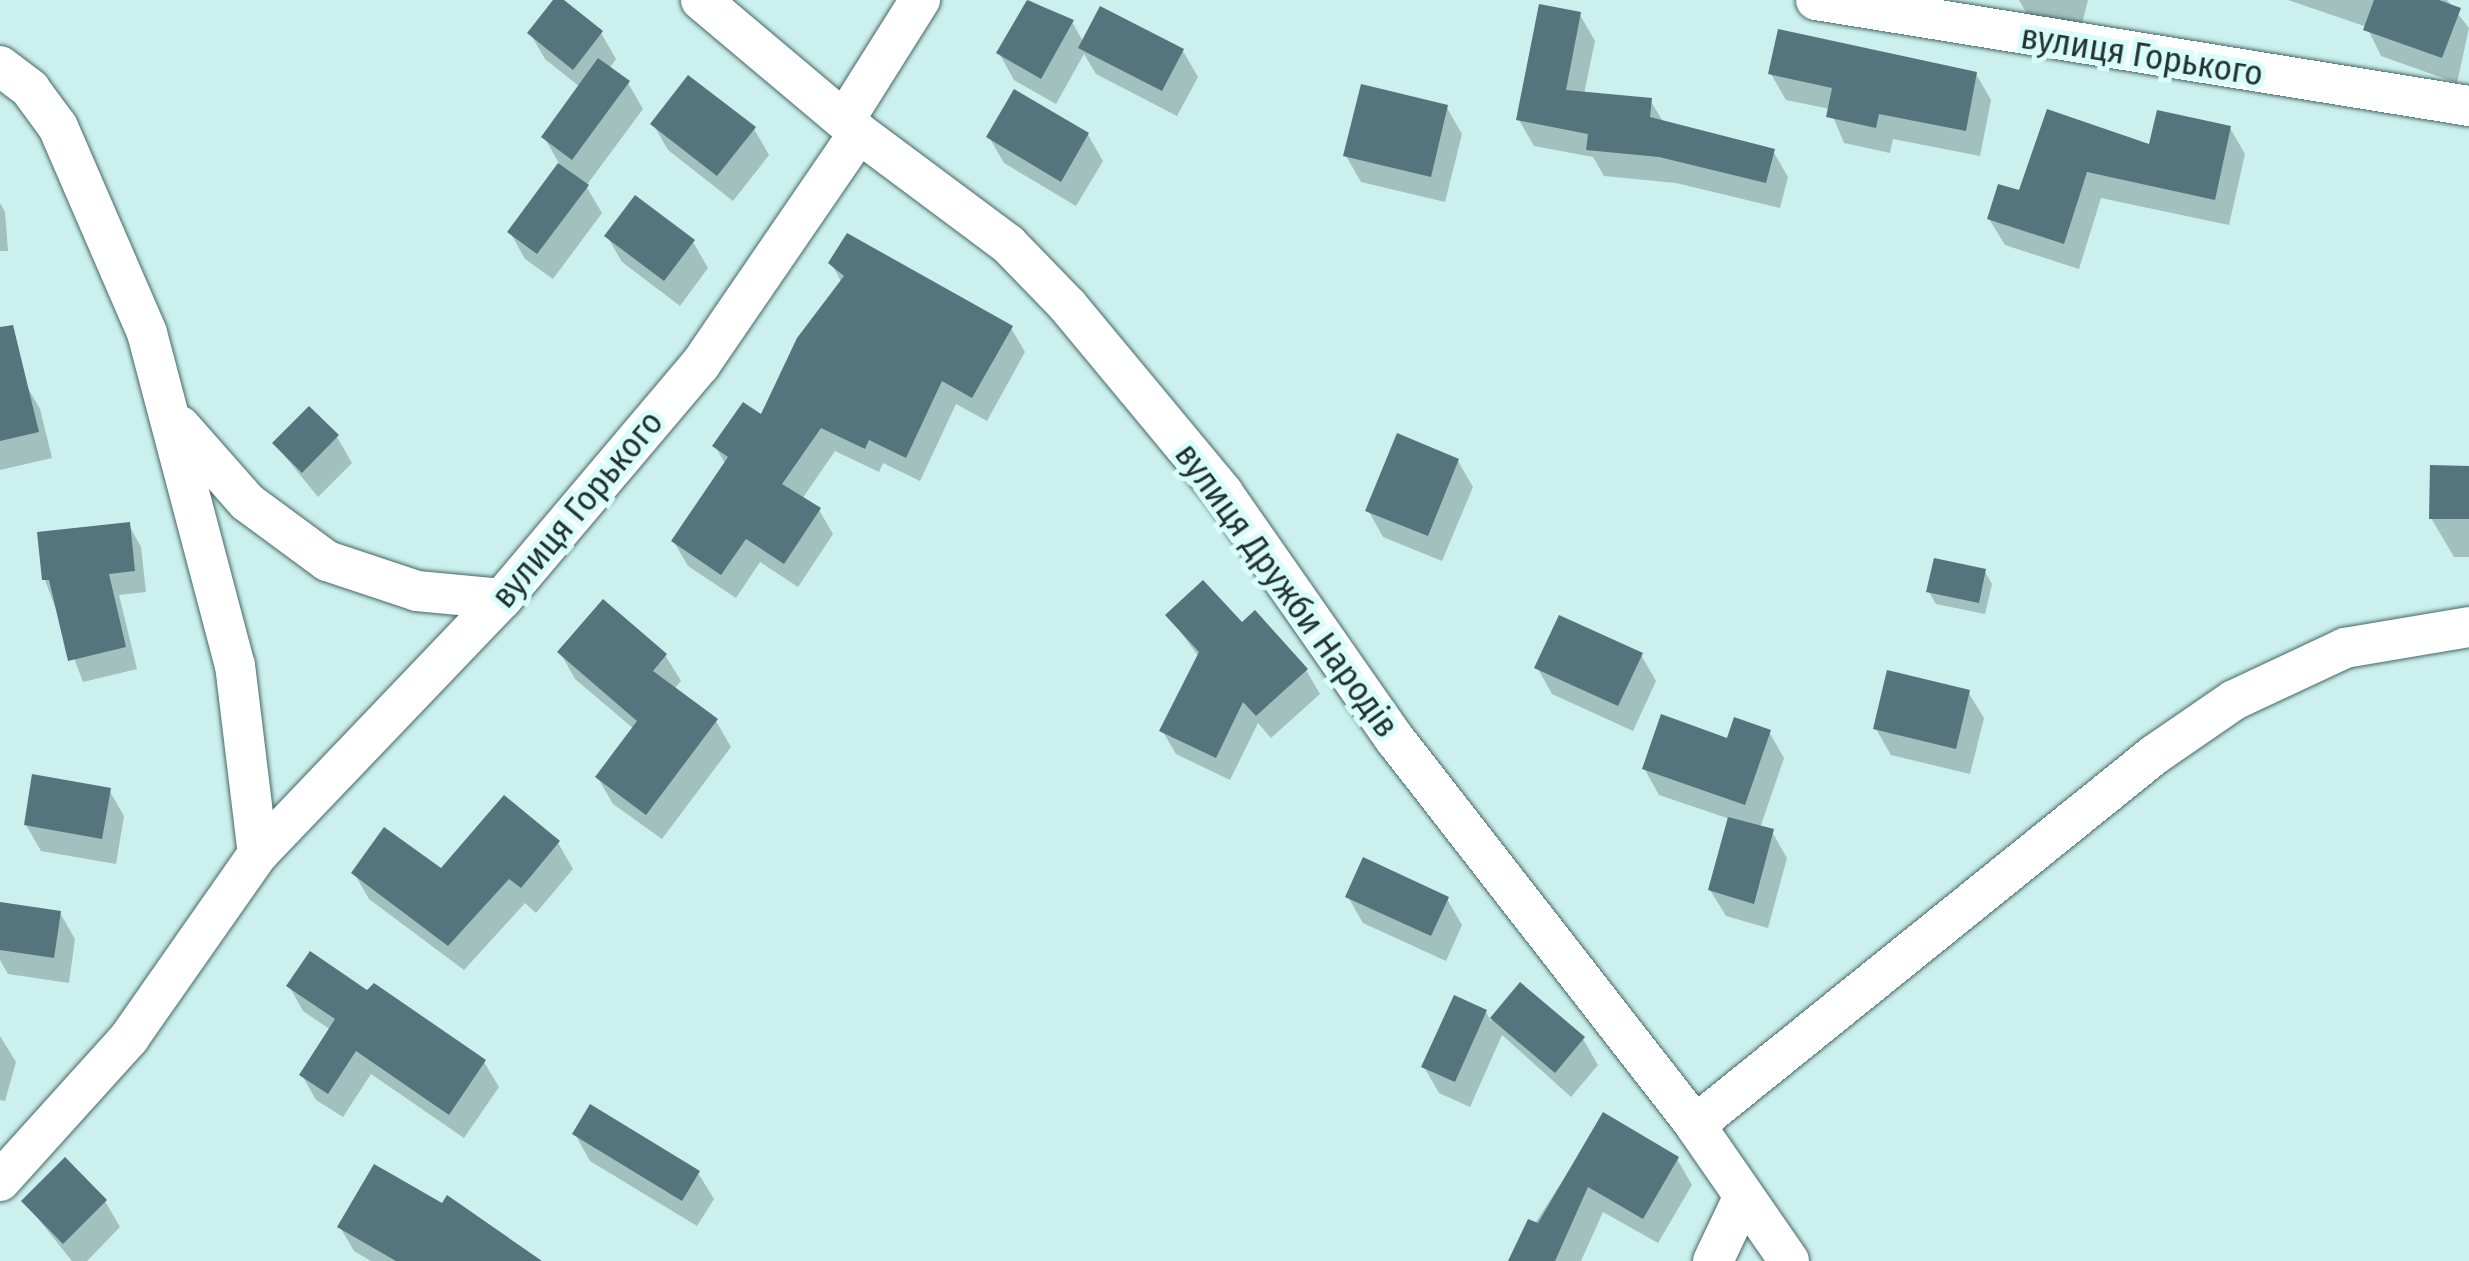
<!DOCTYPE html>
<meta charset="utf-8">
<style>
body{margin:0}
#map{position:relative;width:2469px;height:1261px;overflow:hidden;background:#cbf0ed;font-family:"Fira Sans Condensed",sans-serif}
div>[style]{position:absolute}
.shadow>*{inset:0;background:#0003}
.building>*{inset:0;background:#55747e}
.roads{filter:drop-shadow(0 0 2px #466866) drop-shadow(0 0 2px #466866)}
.street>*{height:40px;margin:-20px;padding:0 20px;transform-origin:20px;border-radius:20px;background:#fff}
span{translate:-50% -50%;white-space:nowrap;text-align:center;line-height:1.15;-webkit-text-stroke:10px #d8fdfa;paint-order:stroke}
.street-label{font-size:35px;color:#233130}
</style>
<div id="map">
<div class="shadow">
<div style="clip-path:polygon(556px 0,601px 33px,616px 59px,609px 69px,628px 83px,643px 109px,586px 186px,602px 213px,553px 279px,525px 259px,510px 232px,560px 165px,544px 137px,580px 87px,545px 59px,530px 33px)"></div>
<div style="clip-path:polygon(1029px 0,1072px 22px,1084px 43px,1183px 51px,1198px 77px,1177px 116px,1096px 74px,1084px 54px,1056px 104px,1014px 80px,999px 53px)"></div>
<div style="clip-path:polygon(2019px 0,2088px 0,2080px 31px,2030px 19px)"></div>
<div style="clip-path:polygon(2288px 0,2447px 0,2469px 28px,2457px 83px,2381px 56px,2367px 27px)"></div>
<div style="clip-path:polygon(1580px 15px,1595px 41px,1584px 94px,1650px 100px,1664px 123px,1773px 151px,1788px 177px,1780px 208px,1676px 183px,1604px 176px,1593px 157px,1534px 146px,1519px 120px)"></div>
<div style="clip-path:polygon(1771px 74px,1976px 74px,1991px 100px,1980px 156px,1893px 139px,1890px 153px,1844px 143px,1830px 109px,1786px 100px)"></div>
<div style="clip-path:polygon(1447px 108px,1462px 134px,1445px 202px,1361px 182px,1346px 156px)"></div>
<div style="clip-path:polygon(653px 124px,754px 129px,769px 155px,733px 201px,668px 150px)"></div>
<div style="clip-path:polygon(2230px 128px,2245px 154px,2229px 225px,2101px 198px,2079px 269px,2005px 245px,1989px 219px,2020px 194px)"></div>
<div style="clip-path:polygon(1088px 135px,1103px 161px,1076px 206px,1004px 163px,989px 137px)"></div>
<div style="clip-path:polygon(0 203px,5px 212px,8px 251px,0 251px)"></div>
<div style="clip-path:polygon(607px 236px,693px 242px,708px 268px,680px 306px,622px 262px)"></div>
<div style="clip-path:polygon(831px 263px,1011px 328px,1025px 352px,987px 421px,956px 404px,920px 481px,883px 463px,879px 472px,835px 451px,802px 499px,819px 510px,833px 534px,798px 587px,760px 562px,736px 598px,688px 566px,674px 542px,726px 465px,715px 446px,762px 418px,842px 283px)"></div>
<div style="clip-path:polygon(25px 383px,40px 409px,52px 458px,0 470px,0 389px)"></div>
<div style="clip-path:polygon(337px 437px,352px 463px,318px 497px,275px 444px)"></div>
<div style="clip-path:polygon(1458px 461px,1473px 487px,1442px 561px,1383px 537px,1368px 510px)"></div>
<div style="clip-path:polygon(2469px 468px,2469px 557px,2454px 557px,2431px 518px)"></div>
<div style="clip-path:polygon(129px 525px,141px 547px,146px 592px,119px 595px,137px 669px,83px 682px,45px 580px)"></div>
<div style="clip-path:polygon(1985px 572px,1992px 584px,1985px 614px,1936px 604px,1929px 592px)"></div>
<div style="clip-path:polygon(1168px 615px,1241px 626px,1306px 670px,1320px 694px,1271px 738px,1258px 723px,1230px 780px,1176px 754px,1162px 730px,1199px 657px)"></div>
<div style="clip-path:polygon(560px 652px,665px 655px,681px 681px,674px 689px,716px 721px,731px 747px,662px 839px,613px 804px,598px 778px,634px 729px,575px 679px)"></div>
<div style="clip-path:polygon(1641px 655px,1656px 681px,1633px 731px,1552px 694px,1537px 667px)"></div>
<div style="clip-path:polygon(1968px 692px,1984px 718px,1970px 774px,1891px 755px,1876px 729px)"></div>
<div style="clip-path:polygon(1769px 732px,1784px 758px,1760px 828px,1772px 832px,1787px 858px,1768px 928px,1726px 916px,1710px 890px,1730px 819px,1659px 795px,1644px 768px)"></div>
<div style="clip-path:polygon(109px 790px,124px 816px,116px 864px,41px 851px,26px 825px)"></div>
<div style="clip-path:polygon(558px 843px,573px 869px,536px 913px,525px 903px,464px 970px,369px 899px,354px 873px,441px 872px)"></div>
<div style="clip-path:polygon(1348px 897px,1447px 899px,1462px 925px,1446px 961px,1363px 923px)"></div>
<div style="clip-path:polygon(0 905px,60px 913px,75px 939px,69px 983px,8px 974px,0 960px)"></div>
<div style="clip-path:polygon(1520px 985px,1583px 1039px,1598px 1065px,1571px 1097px,1502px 1035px,1470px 1107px,1439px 1093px,1424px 1067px,1486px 1012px,1491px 1021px)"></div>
<div style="clip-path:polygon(289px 986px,484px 1062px,499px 1087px,464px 1138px,371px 1074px,343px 1117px,316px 1100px,302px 1075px,331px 1030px,303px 1011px)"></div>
<div style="clip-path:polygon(0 1036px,16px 1062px,5px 1101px,0 1100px)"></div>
<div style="clip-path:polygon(1604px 1116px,1677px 1159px,1692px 1185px,1658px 1243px,1603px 1212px,1581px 1261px,1511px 1261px)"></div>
<div style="clip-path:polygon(575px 1134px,698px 1173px,714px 1199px,697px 1226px,590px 1161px)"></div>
<div style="clip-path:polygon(24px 1201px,105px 1201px,120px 1227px,87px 1261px,72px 1261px)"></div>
<div style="clip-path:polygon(340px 1227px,524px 1261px,371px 1261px,354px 1251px)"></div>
</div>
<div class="building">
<div style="clip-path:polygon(553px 0,564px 0,603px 31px,573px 70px,527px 33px)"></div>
<div style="clip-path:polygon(1027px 0,1074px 20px,1041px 79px,996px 53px)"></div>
<div style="clip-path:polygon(2374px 0,2439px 0,2461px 8px,2442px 58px,2363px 30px)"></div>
<div style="clip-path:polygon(1539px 4px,1581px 12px,1566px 90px,1652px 98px,1650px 117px,1775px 149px,1766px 183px,1659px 157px,1586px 150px,1588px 134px,1516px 120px)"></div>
<div style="clip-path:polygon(1100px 6px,1184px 49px,1162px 91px,1078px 48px)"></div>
<div style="clip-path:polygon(1778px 29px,1977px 72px,1966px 131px,1879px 114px,1876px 128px,1826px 117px,1832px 88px,1768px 74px)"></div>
<div style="clip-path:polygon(598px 58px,630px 81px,572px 160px,541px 137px)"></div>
<div style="clip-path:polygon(688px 75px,756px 127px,717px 176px,650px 124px)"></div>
<div style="clip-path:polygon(1361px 84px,1448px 105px,1431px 177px,1343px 156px)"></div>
<div style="clip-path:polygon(1014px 89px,1089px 133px,1061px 182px,986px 137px)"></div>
<div style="clip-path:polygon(2047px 109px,2149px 144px,2157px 110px,2231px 126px,2215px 200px,2087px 172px,2064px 244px,1987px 219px,1998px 184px,2019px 190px)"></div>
<div style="clip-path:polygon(558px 163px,589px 185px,537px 254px,507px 232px)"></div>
<div style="clip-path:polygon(635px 195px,695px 240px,664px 281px,604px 236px)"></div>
<div style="clip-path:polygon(847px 233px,1013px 326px,972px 398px,942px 381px,906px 458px,869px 440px,865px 449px,821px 428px,782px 484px,821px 508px,784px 564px,746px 539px,721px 575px,671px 541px,728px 457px,712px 446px,743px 402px,761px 414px,797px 338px,844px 276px,828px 263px)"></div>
<div style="clip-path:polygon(13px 325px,39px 432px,0 441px,0 327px)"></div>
<div style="clip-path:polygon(309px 406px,339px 435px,302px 473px,272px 443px)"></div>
<div style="clip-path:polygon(1397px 433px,1459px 459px,1428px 536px,1365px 511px)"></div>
<div style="clip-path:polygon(2430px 465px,2469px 466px,2469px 519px,2429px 519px)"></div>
<div style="clip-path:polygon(130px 522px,135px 571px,109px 574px,126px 647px,68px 661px,49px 580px,42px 580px,37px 532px)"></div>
<div style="clip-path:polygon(1934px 558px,1986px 569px,1979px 603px,1926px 592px)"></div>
<div style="clip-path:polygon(1203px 580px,1242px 622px,1255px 610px,1308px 669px,1256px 716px,1243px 702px,1216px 758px,1159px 731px,1199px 652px,1165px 615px)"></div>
<div style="clip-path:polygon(603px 599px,667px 654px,653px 671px,718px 719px,646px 815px,595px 777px,637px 721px,557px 652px)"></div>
<div style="clip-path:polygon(1559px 615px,1643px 653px,1618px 706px,1534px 668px)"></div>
<div style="clip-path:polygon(1887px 670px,1970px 690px,1956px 749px,1873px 729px)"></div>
<div style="clip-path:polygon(1661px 714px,1727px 738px,1734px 717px,1771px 730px,1745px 805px,1642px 769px)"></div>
<div style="clip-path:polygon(32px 774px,111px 788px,102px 839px,24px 825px)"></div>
<div style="clip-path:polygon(504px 795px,560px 841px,521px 888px,509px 879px,448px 946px,351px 873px,384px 827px,441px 868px)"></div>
<div style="clip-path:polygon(1728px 817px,1774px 829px,1754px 904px,1708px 890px)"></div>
<div style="clip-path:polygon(1363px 857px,1449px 897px,1431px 936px,1345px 897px)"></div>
<div style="clip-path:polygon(0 902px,61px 911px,54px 958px,0 950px)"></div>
<div style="clip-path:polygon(310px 951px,367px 990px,374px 983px,486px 1060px,449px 1115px,356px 1051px,328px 1094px,299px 1075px,335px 1019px,286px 986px)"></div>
<div style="clip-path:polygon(1520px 982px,1585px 1037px,1555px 1073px,1490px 1018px)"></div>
<div style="clip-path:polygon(1454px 995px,1487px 1010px,1455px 1082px,1421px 1067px)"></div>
<div style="clip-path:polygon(590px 1104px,700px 1171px,682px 1201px,572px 1134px)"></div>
<div style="clip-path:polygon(1603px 1112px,1679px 1157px,1643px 1219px,1588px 1187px,1555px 1261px,1508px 1261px,1528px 1219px,1538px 1223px)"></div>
<div style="clip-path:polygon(65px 1157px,107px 1200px,63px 1244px,21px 1201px)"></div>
<div style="clip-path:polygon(374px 1164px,442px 1203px,447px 1195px,542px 1261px,396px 1261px,337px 1227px)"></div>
</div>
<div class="roads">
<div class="street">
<div style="left:701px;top:0;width:207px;rotate:40.1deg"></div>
<div style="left:859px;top:133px;width:186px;rotate:36.7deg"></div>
<div style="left:1008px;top:244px;width:86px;rotate:45.9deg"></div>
<div style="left:1068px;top:306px;width:243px;rotate:50.3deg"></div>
<div style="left:1223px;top:493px;width:299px;rotate:55.1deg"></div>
<div style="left:1394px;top:738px;width:490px;rotate:52.1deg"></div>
<div style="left:1695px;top:1125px;width:165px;rotate:55.3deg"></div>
<div style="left:1816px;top:0;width:662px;rotate:9.22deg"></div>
<div style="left:0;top:66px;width:38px;rotate:37deg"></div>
<div style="left:30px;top:89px;width:47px;rotate:53.6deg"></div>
<div style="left:58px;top:127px;width:224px;rotate:66.6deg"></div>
<div style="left:147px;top:333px;width:343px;rotate:75.2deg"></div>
<div style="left:235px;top:665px;width:190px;rotate:83.1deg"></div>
<div style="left:845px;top:119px;width:141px;rotate:-57.8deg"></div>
<div style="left:180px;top:426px;width:101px;rotate:48.6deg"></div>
<div style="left:247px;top:502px;width:99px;rotate:36.4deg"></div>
<div style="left:327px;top:561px;width:95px;rotate:18.4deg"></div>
<div style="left:417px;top:591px;width:85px;rotate:5.4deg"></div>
<div style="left:1695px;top:1125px;width:590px;rotate:-38.87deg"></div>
<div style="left:2154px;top:755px;width:97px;rotate:-34.5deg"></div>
<div style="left:2234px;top:700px;width:123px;rotate:-25.1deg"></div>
<div style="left:2345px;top:648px;width:126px;rotate:-9.6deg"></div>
<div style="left:0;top:1181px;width:193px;rotate:-47.9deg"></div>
<div style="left:129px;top:1038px;width:225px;rotate:-55deg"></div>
<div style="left:258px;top:854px;width:353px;rotate:-46.3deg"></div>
<div style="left:502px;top:599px;width:307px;rotate:-49.8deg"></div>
<div style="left:700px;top:365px;width:281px;rotate:-55.6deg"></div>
<div style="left:1713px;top:1261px;width:68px;rotate:-64.6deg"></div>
</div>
</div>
<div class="street-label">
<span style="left:2142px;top:55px;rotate:9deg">вулиця Горького</span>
<span style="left:577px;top:509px;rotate:-50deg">вулиця Горького</span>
<span style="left:1287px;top:590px;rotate:54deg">вулиця Дружби Народів</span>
</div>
</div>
